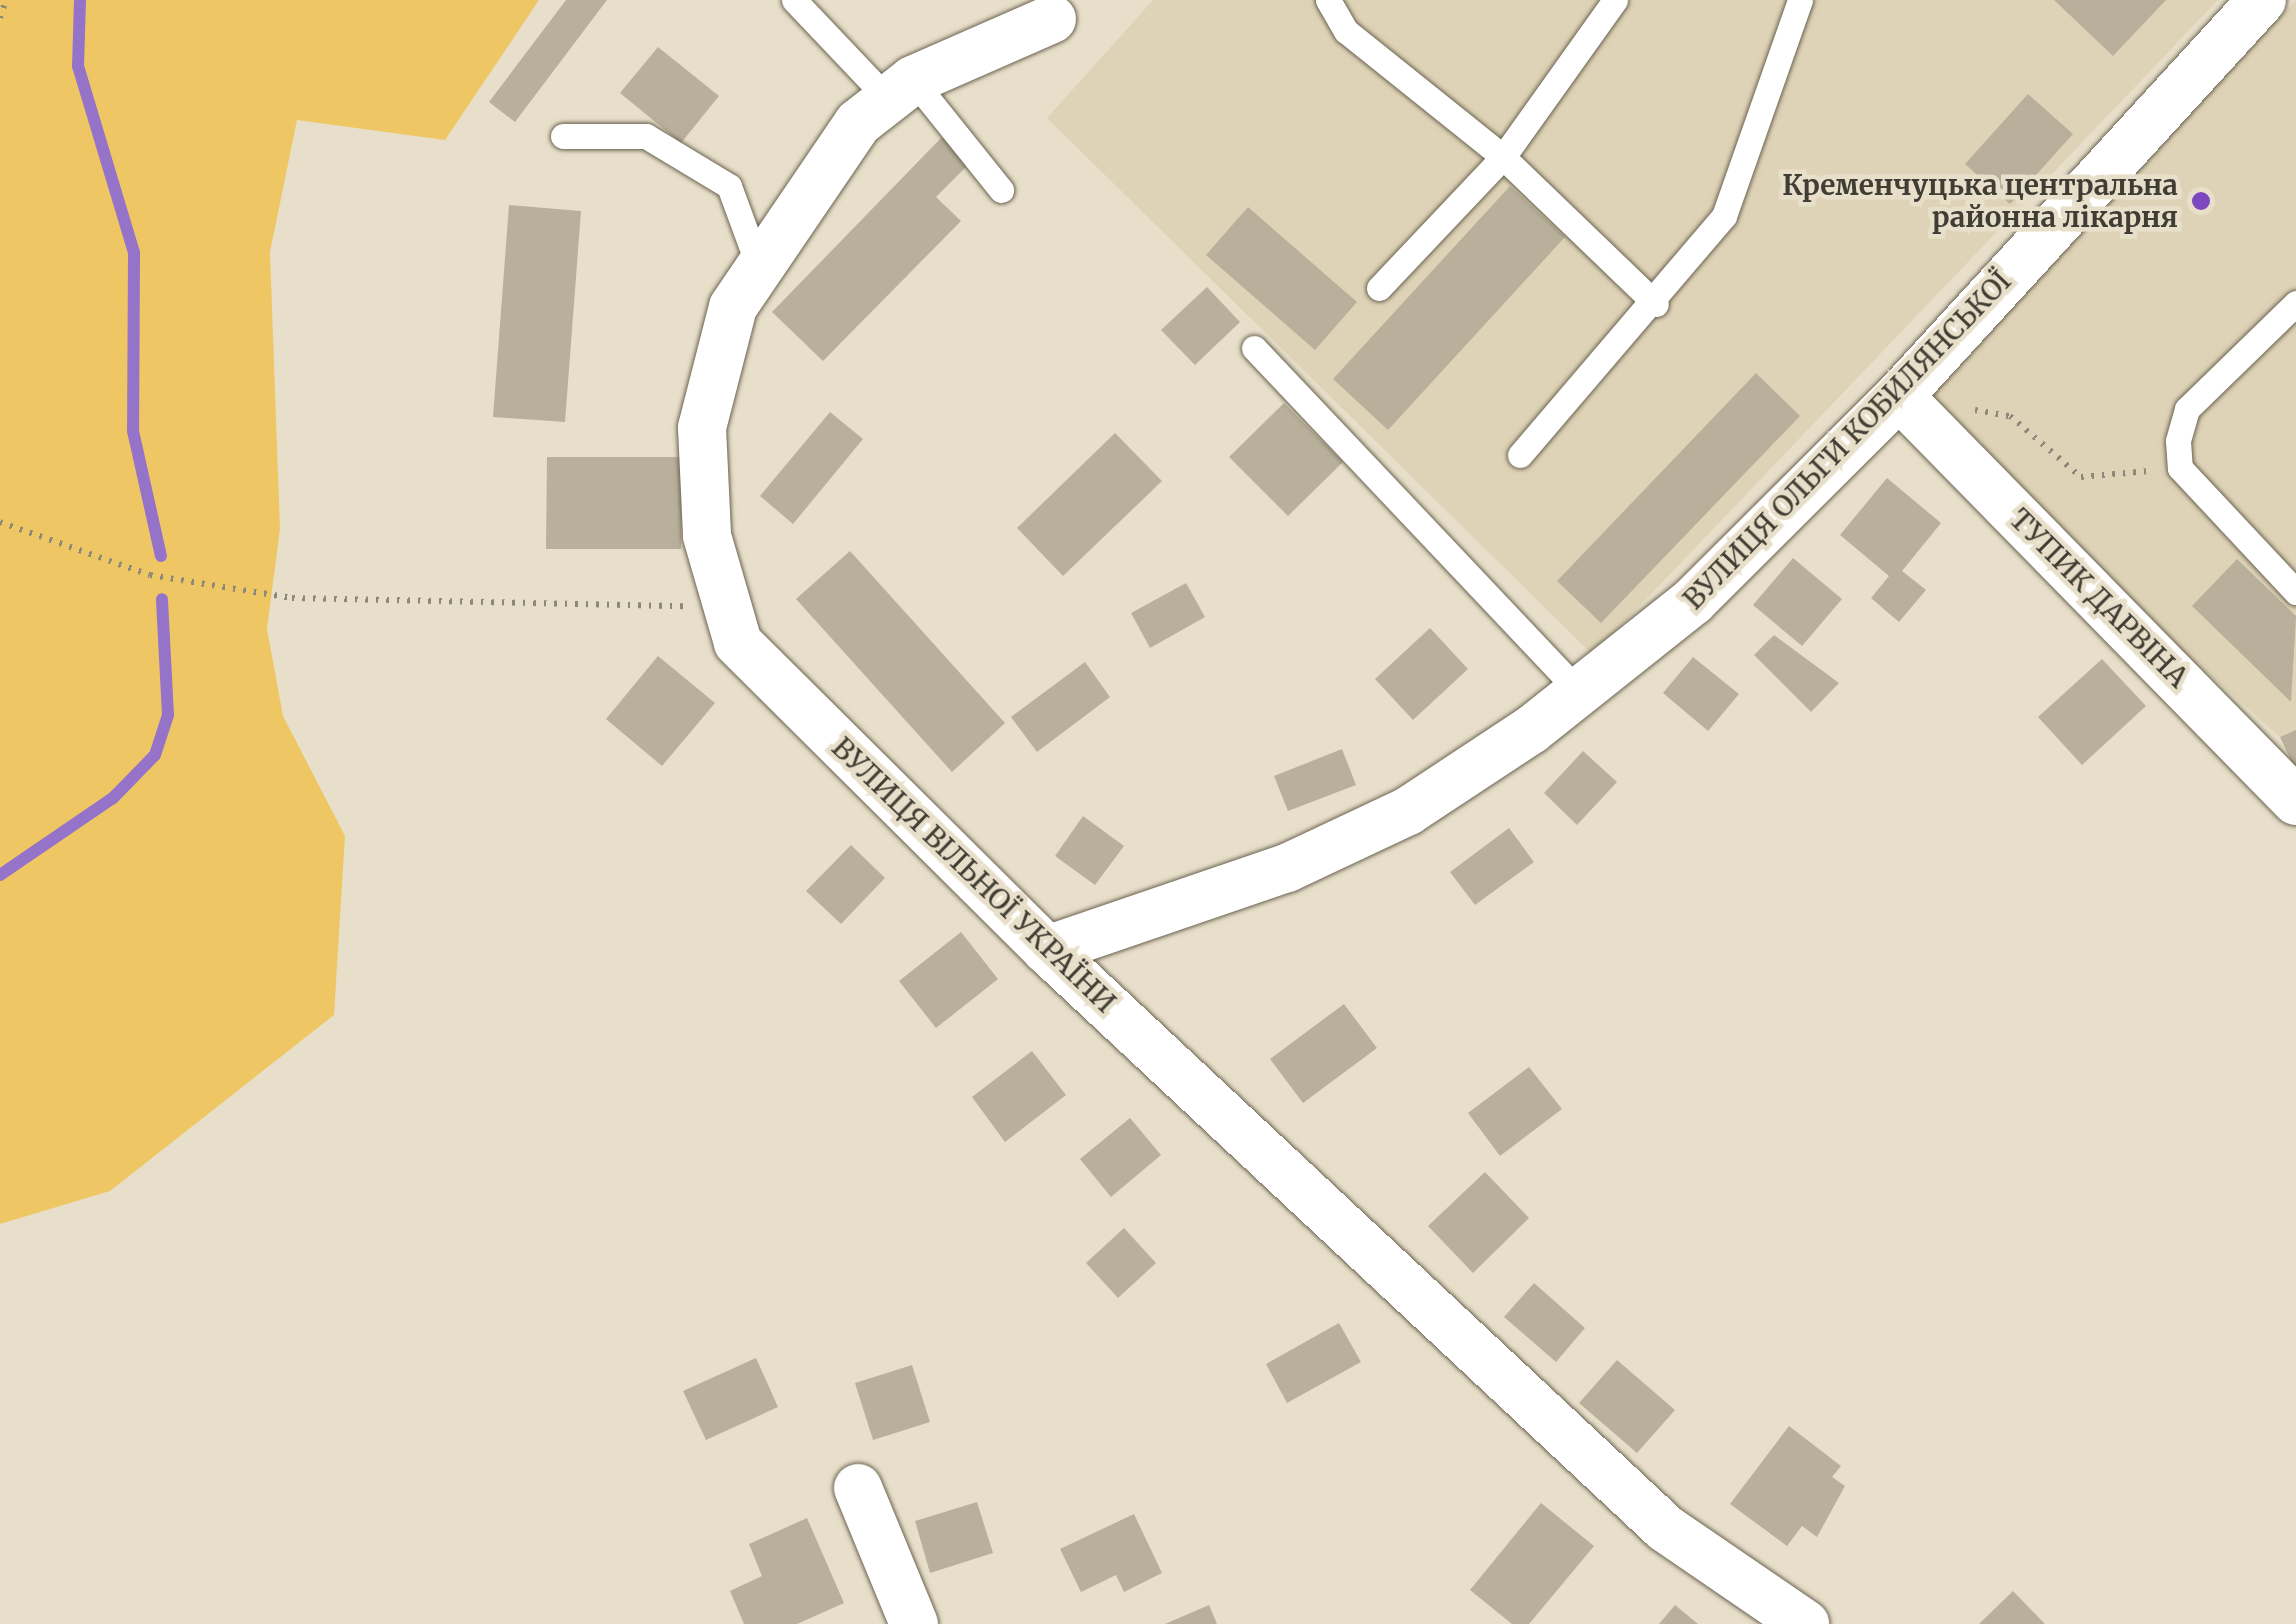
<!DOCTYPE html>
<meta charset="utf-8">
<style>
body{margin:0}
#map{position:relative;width:2296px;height:1624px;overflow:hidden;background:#e8dfca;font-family:Merriweather,serif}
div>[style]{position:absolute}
.built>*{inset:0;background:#dfd3b7}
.green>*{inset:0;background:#eec764}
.stream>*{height:12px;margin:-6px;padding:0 6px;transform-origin:6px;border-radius:6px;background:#9573c9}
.building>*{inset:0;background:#b9b09c}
.path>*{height:6px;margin-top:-3px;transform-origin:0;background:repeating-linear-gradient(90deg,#8e887a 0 2.5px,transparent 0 10.5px)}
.roads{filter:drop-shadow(0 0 2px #6a6350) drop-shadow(0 0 2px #6a6350)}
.lane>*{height:25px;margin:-12.5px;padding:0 12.5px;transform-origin:12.5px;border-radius:12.5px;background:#fff}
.street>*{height:48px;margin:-24px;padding:0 24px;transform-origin:24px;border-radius:24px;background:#fff}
.dots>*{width:28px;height:28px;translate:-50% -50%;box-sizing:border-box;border:5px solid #e8dfca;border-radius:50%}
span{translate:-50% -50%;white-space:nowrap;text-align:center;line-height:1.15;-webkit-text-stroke:9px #e8dfca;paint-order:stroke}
.poi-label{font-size:28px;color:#403d34;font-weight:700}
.right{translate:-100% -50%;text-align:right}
.street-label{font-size:28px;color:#403d34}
</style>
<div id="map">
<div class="built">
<div style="clip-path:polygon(1153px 0,2218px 0,1593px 655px,1047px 118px)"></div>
<div style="clip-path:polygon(2296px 0,2296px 771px,2280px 737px,2048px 532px,1920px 402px)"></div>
</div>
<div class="green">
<div style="clip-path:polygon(0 0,539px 0,445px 140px,297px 120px,270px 252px,280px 529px,267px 629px,283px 716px,345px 836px,334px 1015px,110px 1191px,0 1224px)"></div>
</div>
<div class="stream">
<div style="left:80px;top:0;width:66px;rotate:91.7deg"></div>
<div style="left:78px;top:66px;width:195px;rotate:73.3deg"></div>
<div style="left:134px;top:253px;width:178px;rotate:90.3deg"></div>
<div style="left:133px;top:431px;width:128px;rotate:77.4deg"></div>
<div style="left:0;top:875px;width:137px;rotate:-34.3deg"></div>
<div style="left:113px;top:798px;width:60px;rotate:-45.7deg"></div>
<div style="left:155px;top:755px;width:42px;rotate:-72deg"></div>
<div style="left:168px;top:715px;width:116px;rotate:-93deg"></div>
</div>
<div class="building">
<div style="clip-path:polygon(566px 0,607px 0,515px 122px,489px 102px)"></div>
<div style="clip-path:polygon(2054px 0,2166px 0,2113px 56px)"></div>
<div style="clip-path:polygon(658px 47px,719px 96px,681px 143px,620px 93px)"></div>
<div style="clip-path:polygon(2028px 94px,2073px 134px,2010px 204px,1965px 164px)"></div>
<div style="clip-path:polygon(942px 137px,969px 164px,936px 197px,961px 221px,823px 361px,772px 312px)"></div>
<div style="clip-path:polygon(1510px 186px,1565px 237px,1388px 430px,1333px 379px)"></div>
<div style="clip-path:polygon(509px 205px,581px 211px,565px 422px,493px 417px)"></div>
<div style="clip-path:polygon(1248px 207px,1357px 302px,1315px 350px,1206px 255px)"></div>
<div style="clip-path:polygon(1207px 287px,1240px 322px,1195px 365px,1161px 330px)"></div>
<div style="clip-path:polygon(1756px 373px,1800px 416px,1601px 623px,1557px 581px)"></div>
<div style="clip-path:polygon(1284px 403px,1343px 462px,1288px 516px,1229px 457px)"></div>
<div style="clip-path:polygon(830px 412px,863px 439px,793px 524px,760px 496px)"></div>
<div style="clip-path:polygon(1115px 433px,1162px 481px,1063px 576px,1017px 528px)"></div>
<div style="clip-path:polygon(547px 457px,682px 457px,681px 549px,546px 549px)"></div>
<div style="clip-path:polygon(1887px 478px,1941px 523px,1902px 571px,1926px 590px,1899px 622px,1871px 598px,1889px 576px,1840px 535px)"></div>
<div style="clip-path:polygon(850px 551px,1005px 723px,952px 772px,796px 599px)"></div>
<div style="clip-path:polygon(1793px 558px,1842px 599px,1802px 646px,1753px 605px)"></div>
<div style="clip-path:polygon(2237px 559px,2296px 616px,2291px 702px,2192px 606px)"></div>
<div style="clip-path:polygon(1186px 583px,1205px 617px,1150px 648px,1131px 613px)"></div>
<div style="clip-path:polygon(1430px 628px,1468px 669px,1413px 720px,1375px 679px)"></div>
<div style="clip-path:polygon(1774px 635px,1839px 683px,1811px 712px,1754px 655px)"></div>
<div style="clip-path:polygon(658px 656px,715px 703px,662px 766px,606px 719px)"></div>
<div style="clip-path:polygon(1693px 657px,1739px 694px,1708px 731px,1663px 693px)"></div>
<div style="clip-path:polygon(2102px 659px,2146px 706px,2082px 765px,2038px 717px)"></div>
<div style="clip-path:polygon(1085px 662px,1110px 697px,1037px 752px,1011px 717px)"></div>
<div style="clip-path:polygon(2296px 730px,2296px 771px,2280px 737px)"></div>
<div style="clip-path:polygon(1342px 749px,1356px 785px,1288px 811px,1274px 776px)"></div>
<div style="clip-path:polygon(1583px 751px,1617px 782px,1577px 825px,1544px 793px)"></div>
<div style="clip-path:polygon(1083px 816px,1124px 846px,1095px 885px,1055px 856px)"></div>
<div style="clip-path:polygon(1509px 828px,1534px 862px,1475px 905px,1450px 872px)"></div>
<div style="clip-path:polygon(851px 845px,885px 878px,841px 924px,806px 891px)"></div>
<div style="clip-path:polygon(961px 932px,998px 979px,936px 1028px,899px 981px)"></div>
<div style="clip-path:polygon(1344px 1004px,1377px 1048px,1303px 1103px,1270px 1059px)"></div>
<div style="clip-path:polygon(1032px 1051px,1066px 1095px,1005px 1142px,972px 1097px)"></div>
<div style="clip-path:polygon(1529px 1067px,1562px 1109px,1500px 1156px,1468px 1113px)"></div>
<div style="clip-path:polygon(1130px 1118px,1161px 1155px,1111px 1197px,1080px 1159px)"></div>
<div style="clip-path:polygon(1485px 1172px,1529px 1218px,1473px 1273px,1428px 1226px)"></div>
<div style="clip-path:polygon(1124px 1228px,1156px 1263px,1118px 1298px,1086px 1263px)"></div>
<div style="clip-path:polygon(1534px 1283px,1585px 1328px,1556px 1362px,1504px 1317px)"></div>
<div style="clip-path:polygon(1339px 1323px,1361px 1362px,1287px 1403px,1266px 1364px)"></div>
<div style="clip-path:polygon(756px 1358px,778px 1407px,706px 1440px,683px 1391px)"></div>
<div style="clip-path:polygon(1617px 1360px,1675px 1410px,1637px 1453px,1579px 1403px)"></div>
<div style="clip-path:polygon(912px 1365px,930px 1422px,873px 1440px,855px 1383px)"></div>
<div style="clip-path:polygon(1789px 1426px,1841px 1466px,1832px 1477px,1845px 1486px,1817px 1537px,1802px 1526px,1787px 1546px,1730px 1504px)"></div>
<div style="clip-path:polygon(977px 1502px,993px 1553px,930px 1573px,915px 1521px)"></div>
<div style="clip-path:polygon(1541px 1503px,1594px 1546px,1529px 1624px,1512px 1624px,1470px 1590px)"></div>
<div style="clip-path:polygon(1134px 1514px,1162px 1573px,1124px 1592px,1116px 1575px,1081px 1592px,1060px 1549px)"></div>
<div style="clip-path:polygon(807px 1518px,844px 1603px,797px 1624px,744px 1624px,730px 1591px,762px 1576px,749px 1544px)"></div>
<div style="clip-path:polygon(2013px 1591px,2045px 1624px,1979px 1624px)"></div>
<div style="clip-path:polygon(1209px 1605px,1217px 1624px,1165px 1624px)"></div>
<div style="clip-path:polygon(1675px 1605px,1698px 1624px,1659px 1624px)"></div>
</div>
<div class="path">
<div style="left:0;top:18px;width:19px;rotate:-72deg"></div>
<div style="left:1975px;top:410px;width:36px;rotate:10deg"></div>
<div style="left:2010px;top:416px;width:94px;rotate:40.7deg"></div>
<div style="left:2081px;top:477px;width:68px;rotate:-5deg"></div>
<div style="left:0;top:522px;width:159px;rotate:19.5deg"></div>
<div style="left:150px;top:575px;width:144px;rotate:9.2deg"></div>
<div style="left:292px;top:598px;width:392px;rotate:1.2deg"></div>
</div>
<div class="roads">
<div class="lane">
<div style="left:794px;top:0;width:135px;rotate:46.5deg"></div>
<div style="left:1328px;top:0;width:36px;rotate:60deg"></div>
<div style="left:1346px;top:31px;width:201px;rotate:38.7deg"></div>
<div style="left:1503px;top:157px;width:212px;rotate:43.9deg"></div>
<div style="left:913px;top:80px;width:141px;rotate:51.3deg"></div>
<div style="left:563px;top:136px;width:83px"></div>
<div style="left:646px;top:136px;width:97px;rotate:31.1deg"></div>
<div style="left:729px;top:186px;width:81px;rotate:69.8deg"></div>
<div style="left:1379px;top:288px;width:180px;rotate:-46.6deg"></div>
<div style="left:1503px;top:157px;width:193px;rotate:-54.5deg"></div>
<div style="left:2296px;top:303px;width:152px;rotate:135.8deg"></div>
<div style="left:2187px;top:409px;width:33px;rotate:106deg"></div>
<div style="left:2178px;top:441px;width:27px;rotate:86deg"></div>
<div style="left:2180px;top:468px;width:170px;rotate:46.9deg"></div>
<div style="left:1254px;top:348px;width:473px;rotate:46.6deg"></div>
<div style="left:1520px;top:455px;width:314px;rotate:-49.5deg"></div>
<div style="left:1724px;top:216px;width:229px;rotate:-70.6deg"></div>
</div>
<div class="street">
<div style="left:1052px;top:19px;width:152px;rotate:156.3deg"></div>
<div style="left:913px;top:80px;width:70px;rotate:142deg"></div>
<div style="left:858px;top:123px;width:222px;rotate:124.2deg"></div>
<div style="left:733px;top:307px;width:125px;rotate:104.4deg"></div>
<div style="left:702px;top:428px;width:108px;rotate:87.3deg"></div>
<div style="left:707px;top:536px;width:111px;rotate:73.8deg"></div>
<div style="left:738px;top:643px;width:436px;rotate:44.8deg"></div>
<div style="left:1047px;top:950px;width:846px;rotate:43.08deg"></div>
<div style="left:1665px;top:1528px;width:170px;rotate:34.4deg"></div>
<div style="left:1899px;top:396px;width:567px;rotate:45.57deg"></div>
<div style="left:1047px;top:950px;width:254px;rotate:-18.9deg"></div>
<div style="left:1287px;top:868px;width:134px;rotate:-25.2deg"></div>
<div style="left:1408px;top:811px;width:147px;rotate:-33.4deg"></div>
<div style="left:1531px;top:730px;width:207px;rotate:-38.5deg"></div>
<div style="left:1693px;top:601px;width:291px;rotate:-44.9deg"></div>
<div style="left:1899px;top:396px;width:537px;rotate:-47.49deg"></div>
<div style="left:858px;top:1488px;width:147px;rotate:67.6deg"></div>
</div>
</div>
<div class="dots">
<div style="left:2201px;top:201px;background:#7d47be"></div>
</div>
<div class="poi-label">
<span class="right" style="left:2178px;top:201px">Кременчуцька центральна<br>районна лікарня</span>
</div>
<div class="street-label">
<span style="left:1847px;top:440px;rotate:-46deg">ВУЛИЦЯ ОЛЬГИ КОБИЛЯНСЬКОЇ</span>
<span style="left:2099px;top:598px;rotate:45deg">ТУПИК ДАРВІНА</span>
<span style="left:974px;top:875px;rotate:44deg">ВУЛИЦЯ ВІЛЬНОЇ УКРАЇНИ</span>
</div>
</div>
